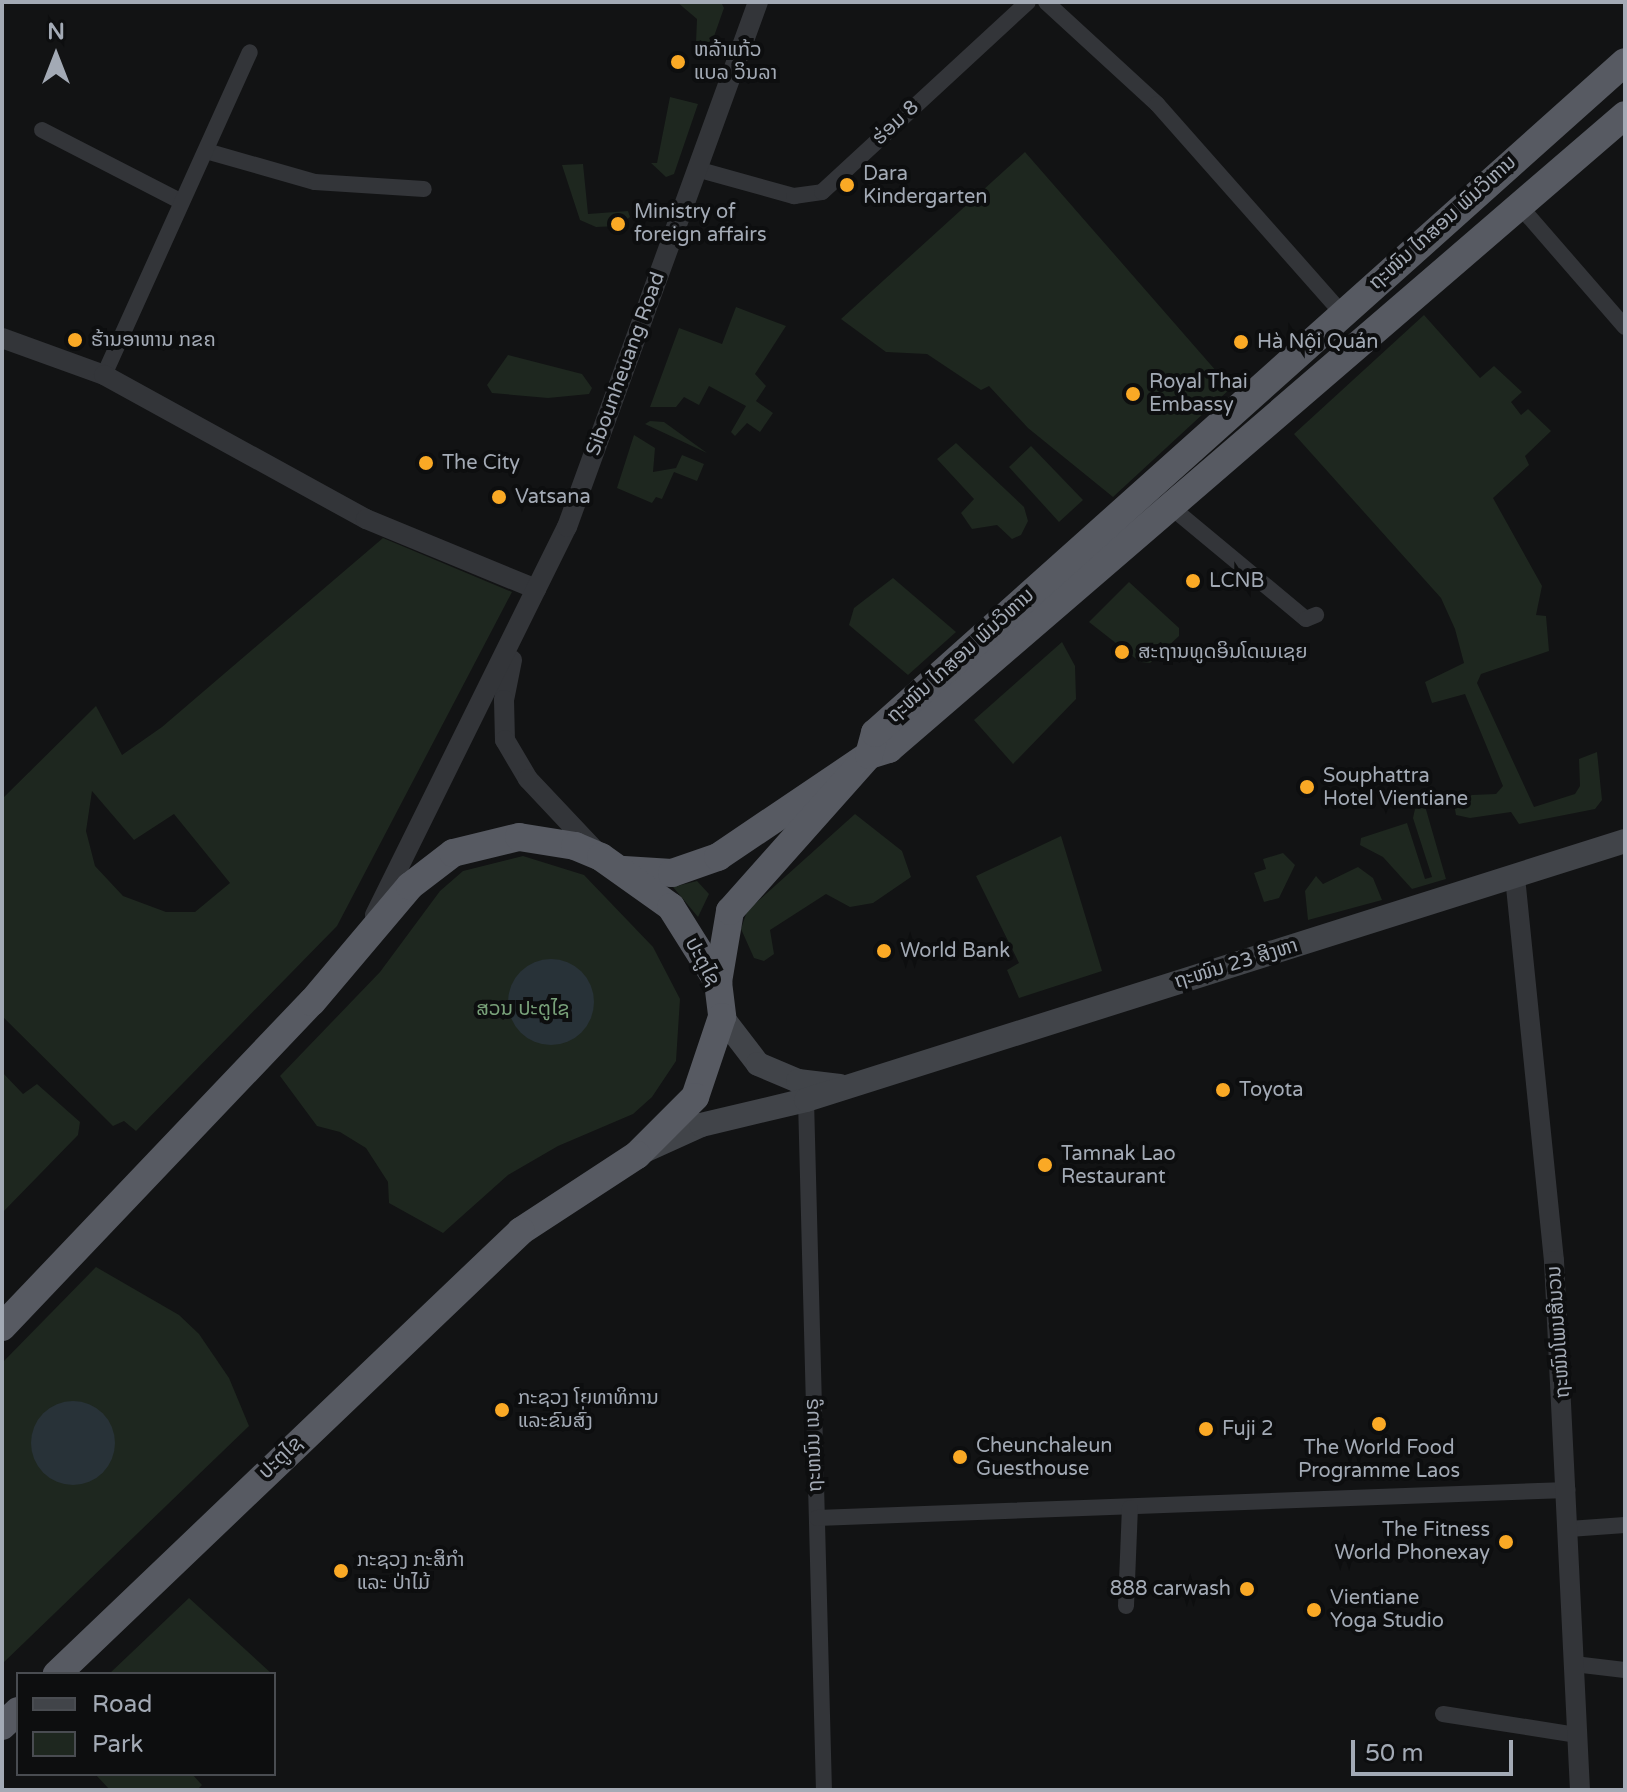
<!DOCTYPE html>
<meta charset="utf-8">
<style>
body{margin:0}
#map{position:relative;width:1627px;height:1792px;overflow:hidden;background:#121314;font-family:"Varela Round","Noto Sans Lao",sans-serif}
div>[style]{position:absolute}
.green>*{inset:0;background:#1e271f}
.water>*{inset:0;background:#283238}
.round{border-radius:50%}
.minor>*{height:16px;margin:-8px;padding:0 8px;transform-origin:8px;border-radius:8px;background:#333539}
.tertiary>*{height:20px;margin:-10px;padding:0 10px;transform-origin:10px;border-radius:10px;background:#333539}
.secondary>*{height:24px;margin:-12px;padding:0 12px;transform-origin:12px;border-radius:12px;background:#414449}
.trunk>*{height:28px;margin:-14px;padding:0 14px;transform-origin:14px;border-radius:14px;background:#575a62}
.dots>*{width:22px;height:22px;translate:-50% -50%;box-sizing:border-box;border:4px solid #0d0e0f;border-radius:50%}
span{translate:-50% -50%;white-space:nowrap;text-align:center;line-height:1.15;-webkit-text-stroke:8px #0d0e0f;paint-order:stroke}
.poi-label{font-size:20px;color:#a3aab5}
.left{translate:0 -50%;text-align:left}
.right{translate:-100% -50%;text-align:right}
.street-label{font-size:20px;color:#a3aab5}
.park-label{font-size:20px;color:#79a27a}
.frame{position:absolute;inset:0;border:4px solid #a3aab5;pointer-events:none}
.legend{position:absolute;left:16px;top:1672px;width:260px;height:104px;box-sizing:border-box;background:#0d0e0f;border:2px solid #494c51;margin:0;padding:10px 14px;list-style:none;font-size:24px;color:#a3aab5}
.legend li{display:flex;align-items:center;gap:16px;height:40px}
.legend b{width:40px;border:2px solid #494c51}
.north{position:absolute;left:16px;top:16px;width:80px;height:80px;-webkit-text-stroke:6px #0d0e0f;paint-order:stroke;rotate:0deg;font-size:22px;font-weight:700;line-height:32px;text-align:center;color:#a3aab5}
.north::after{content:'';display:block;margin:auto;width:28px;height:36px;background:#a3aab5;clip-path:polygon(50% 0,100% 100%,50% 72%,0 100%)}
.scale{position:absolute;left:1351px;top:1740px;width:162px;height:36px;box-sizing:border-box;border:4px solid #a3aab5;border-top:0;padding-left:10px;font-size:24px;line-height:28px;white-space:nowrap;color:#a3aab5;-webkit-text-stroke:6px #0d0e0f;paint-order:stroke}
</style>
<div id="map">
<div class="green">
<div style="clip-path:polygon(677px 2px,721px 2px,724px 8px,712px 42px,696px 43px,697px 19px)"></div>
<div style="clip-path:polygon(670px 97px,698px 104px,674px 174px,666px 177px,651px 163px,657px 163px)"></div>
<div style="clip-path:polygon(1025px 152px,1231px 388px,1113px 497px,1028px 428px,989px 386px,981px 390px,927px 354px,886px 352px,841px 319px)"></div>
<div style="clip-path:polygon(583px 164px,588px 214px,628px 211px,630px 217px,618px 226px,596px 227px,580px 220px,562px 165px)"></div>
<div style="clip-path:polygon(736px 307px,786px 326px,755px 374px,766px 386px,756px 401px,773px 413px,760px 432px,747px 423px,735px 436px,731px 432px,746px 406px,709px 386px,699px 405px,684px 397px,676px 407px,650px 407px,679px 328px,722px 344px)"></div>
<div style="clip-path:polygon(1424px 315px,1480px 378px,1494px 366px,1522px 392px,1511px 402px,1521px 415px,1528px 409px,1551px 431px,1525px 456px,1529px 465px,1493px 498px,1542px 586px,1536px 615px,1546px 616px,1549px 651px,1481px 674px,1477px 683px,1534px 807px,1575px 794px,1580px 786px,1579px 759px,1597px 752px,1602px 800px,1595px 809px,1519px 824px,1511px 812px,1470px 818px,1456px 815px,1454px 804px,1472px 795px,1496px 794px,1503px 786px,1465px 694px,1432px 703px,1425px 682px,1464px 663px,1455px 629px,1441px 598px,1294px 434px)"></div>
<div style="clip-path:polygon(508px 355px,582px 374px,592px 388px,589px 394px,548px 398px,492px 393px,487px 385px)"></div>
<div style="clip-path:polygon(650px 421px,664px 422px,707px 453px,645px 424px)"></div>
<div style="clip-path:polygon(634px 435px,655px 448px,653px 472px,676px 468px,682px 455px,704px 464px,697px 481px,674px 472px,662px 499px,656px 497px,652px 503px,617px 488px)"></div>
<div style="clip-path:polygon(956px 443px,1024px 507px,1028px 521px,1021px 535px,1012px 539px,997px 525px,972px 529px,961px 513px,974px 499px,937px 459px)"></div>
<div style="clip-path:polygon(1031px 446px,1083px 500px,1059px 522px,1009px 467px)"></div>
<div style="clip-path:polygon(evenodd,383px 538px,512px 592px,337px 926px,136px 1131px,124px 1121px,113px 1126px,2px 1016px,2px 799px,96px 706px,122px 755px,162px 727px,383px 538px,92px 791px,134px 840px,174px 814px,230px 883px,195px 912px,166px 912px,123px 896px,95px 866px,86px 831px,92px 791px)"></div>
<div style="clip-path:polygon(893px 578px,956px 632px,908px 675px,849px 625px,854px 608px)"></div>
<div style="clip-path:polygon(1129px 582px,1179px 628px,1179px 636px,1150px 663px,1140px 662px,1089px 622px)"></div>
<div style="clip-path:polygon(1062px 642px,1075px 666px,1076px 699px,1013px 764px,974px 720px)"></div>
<div style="clip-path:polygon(1425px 806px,1446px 879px,1412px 889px,1383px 857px,1360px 845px,1361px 838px,1407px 823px,1425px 879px,1432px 877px,1413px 818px,1415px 809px)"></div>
<div style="clip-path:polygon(855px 814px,902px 851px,911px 877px,873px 903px,850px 907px,826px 894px,770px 930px,774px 954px,764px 961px,754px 958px,741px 929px,747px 911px)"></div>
<div style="clip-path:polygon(1061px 836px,1102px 971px,1019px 998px,1007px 970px,1019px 963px,976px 876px)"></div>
<div style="clip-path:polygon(1283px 853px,1295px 865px,1279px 898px,1264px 902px,1254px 873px,1266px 869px,1263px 859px)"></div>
<div style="clip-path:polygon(523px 856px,584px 875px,653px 947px,680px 999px,676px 1061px,652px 1097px,633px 1114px,558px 1146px,508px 1175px,443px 1233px,389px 1203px,388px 1182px,366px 1148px,340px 1132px,317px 1126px,280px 1076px,380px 972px,440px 891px,463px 871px)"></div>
<div style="clip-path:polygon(1358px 867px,1373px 878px,1382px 900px,1308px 920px,1305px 891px,1316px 876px,1323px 884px)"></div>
<div style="clip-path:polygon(697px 881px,709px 894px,698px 917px,673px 887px)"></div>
<div style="clip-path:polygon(2px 1072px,23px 1094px,37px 1084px,80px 1122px,78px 1135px,2px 1213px)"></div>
<div style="clip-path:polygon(96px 1267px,179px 1315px,199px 1334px,229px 1378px,249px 1426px,2px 1664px,2px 1363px)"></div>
<div style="clip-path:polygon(189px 1598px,272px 1674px,109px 1674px)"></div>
<div style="clip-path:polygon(95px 1774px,192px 1774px,202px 1785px,197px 1790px,110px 1790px)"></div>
</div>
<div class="water">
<div class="round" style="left:508px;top:959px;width:86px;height:86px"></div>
<div class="round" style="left:31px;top:1401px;width:84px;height:84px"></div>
</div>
<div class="minor">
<div style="left:1046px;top:2px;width:151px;rotate:42.6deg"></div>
<div style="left:1157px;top:104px;width:279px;rotate:48.5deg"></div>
<div style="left:42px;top:130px;width:157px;rotate:27.2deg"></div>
<div style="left:206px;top:151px;width:113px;rotate:15.9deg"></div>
<div style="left:315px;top:182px;width:109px;rotate:3.7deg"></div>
<div style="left:700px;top:170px;width:98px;rotate:15.5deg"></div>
<div style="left:794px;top:196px;width:28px;rotate:-8deg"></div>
<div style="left:822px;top:192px;width:280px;rotate:-42.7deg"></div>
<div style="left:1518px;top:204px;width:163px;rotate:49deg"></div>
<div style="left:104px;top:375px;width:354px;rotate:-65.7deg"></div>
<div style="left:1171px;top:507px;width:175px;rotate:39.7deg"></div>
<div style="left:1306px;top:619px;width:11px;rotate:-22deg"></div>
<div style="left:806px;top:1100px;width:690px;rotate:88.51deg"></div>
<div style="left:817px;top:1518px;width:751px;rotate:-2.14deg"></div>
<div style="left:1569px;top:1529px;width:56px;rotate:-4.1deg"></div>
<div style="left:1126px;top:1606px;width:98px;rotate:-87.7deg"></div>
<div style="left:1574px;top:1664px;width:51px;rotate:6.7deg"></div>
<div style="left:1443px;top:1714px;width:136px;rotate:8.9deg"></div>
</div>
<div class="tertiary">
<div style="left:2px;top:338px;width:109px;rotate:19.9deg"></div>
<div style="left:104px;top:375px;width:299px;rotate:28.8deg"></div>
<div style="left:366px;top:519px;width:184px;rotate:22.4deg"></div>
<div style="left:512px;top:660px;width:41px;rotate:101.3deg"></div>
<div style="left:504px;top:700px;width:40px;rotate:88.6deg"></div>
<div style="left:505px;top:740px;width:45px;rotate:59.5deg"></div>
<div style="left:528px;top:779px;width:98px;rotate:46.7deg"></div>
<div style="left:1515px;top:877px;width:386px;rotate:84.2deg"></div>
<div style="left:1554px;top:1261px;width:530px;rotate:87.19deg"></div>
<div style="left:375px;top:915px;width:433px;rotate:-63.7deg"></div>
<div style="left:567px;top:527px;width:559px;rotate:-70.01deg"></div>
</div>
<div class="secondary">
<div style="left:722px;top:1017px;width:59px;rotate:52.5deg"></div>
<div style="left:758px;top:1064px;width:43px;rotate:23deg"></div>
<div style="left:798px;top:1081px;width:42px;rotate:6.8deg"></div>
<div style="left:646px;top:1150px;width:60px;rotate:-24.4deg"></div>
<div style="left:701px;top:1125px;width:108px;rotate:-13.4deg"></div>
<div style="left:806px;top:1100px;width:859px;rotate:-17.55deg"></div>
</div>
<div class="trunk">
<div style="left:624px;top:870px;width:48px;rotate:3.6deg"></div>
<div style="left:672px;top:873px;width:49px;rotate:-19.2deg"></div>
<div style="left:718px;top:857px;width:182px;rotate:-34deg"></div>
<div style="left:869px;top:755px;width:21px;rotate:-17deg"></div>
<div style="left:889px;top:749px;width:971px;rotate:-40.74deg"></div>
<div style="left:718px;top:982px;width:72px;rotate:-80.4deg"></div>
<div style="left:730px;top:911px;width:209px;rotate:-48.3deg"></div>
<div style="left:869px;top:755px;width:23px;rotate:-75deg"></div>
<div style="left:875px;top:733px;width:1006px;rotate:-41.82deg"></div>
<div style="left:2px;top:1327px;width:449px;rotate:-46.4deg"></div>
<div style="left:312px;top:1002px;width:152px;rotate:-49.8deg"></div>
<div style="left:410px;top:886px;width:54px;rotate:-37.5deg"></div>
<div style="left:453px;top:853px;width:68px;rotate:-13.6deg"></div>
<div style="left:519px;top:837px;width:57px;rotate:9.1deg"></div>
<div style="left:575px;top:846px;width:28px;rotate:23deg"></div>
<div style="left:601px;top:857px;width:86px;rotate:35.5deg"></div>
<div style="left:671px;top:907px;width:89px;rotate:57.9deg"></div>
<div style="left:718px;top:982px;width:35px;rotate:83deg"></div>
<div style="left:722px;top:1017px;width:84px;rotate:108.6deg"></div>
<div style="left:695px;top:1097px;width:82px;rotate:135deg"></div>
<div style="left:637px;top:1155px;width:139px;rotate:146.8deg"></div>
<div style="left:521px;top:1231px;width:642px;rotate:136.33deg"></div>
<div style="left:2px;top:1726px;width:22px;rotate:-43deg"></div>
</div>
<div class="dots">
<div style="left:678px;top:62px;background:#faa925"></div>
<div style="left:847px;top:185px;background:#faa925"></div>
<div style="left:618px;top:224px;background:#faa925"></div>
<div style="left:75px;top:340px;background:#faa925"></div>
<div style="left:1241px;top:342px;background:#faa925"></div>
<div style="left:1133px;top:394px;background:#faa925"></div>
<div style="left:426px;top:463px;background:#faa925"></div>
<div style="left:499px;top:497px;background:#faa925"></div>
<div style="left:1193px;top:581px;background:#faa925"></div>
<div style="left:1122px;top:652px;background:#faa925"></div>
<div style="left:1307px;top:787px;background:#faa925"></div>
<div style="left:884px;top:951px;background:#faa925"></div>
<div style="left:1223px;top:1090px;background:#faa925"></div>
<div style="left:1045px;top:1165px;background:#faa925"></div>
<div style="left:502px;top:1410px;background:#faa925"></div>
<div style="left:1379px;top:1424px;background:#faa925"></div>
<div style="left:1206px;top:1429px;background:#faa925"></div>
<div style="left:960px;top:1457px;background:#faa925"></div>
<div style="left:1506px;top:1542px;background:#faa925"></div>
<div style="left:341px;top:1571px;background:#faa925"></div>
<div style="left:1247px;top:1589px;background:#faa925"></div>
<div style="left:1314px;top:1610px;background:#faa925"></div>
</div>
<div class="poi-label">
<span class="left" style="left:694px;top:62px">ຫລ້າແກ້ວ<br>ແບລ ວິນລາ</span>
<span class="left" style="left:863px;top:186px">Dara<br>Kindergarten</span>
<span class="left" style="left:634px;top:224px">Ministry of<br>foreign affairs</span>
<span class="left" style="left:91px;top:340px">ຮ້ານອາຫານ ກຂຄ</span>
<span class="left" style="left:1257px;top:342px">Hà Nội Quán</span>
<span class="left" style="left:1149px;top:394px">Royal Thai<br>Embassy</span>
<span class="left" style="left:442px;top:463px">The City</span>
<span class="left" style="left:515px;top:497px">Vatsana</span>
<span class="left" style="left:1209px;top:581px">LCNB</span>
<span class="left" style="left:1138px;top:652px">ສະຖານທູດອິນໂດເນເຊຍ</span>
<span class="left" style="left:1323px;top:788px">Souphattra<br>Hotel Vientiane</span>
<span class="left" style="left:900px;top:951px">World Bank</span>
<span class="left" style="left:1239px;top:1090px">Toyota</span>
<span class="left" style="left:1061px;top:1166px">Tamnak Lao<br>Restaurant</span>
<span class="left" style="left:518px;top:1410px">ກະຊວງ ໂຍທາທິການ<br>ແລະຂົນສົ່ງ</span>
<span class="left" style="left:1222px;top:1429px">Fuji 2</span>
<span class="left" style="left:976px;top:1458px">Cheunchaleun<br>Guesthouse</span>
<span style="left:1379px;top:1460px">The World Food<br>Programme Laos</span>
<span class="right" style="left:1490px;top:1542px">The Fitness<br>World Phonexay</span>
<span class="left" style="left:357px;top:1572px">ກະຊວງ ກະສິກຳ<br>ແລະ ປ່າໄມ້</span>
<span class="right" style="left:1231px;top:1589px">888 carwash</span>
<span class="left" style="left:1330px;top:1610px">Vientiane<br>Yoga Studio</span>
</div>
<div class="street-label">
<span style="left:896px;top:123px;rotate:-43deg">ຮ່ອມ 8</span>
<span style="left:1443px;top:223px;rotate:-42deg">ຖະໜົນ ໄກສອນ ພົມວິຫານ</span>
<span style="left:626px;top:364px;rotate:-70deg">Sibounheuang Road</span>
<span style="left:961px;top:656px;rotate:-42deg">ຖະໜົນ ໄກສອນ ພົມວິຫານ</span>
<span style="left:702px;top:962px;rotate:62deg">ປະຕູໄຊ</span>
<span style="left:1236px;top:964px;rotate:-17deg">ຖະໜົນ 23 ສິງຫາ</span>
<span style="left:1559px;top:1332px;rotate:-94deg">ຖະໜົນໂພນສີນວນ</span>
<span style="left:814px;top:1445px;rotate:-92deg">ຖະຫນົນ ເນຣູ</span>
<span style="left:281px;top:1458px;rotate:-44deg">ປະຕູໄຊ</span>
</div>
<div class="park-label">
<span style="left:523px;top:1009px">ສວນ ປະຕູໄຊ</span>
</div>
<div class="frame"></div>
<ul class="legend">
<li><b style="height:10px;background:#414449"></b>Road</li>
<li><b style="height:22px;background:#1e271f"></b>Park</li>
</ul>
<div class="north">N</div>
<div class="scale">50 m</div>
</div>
